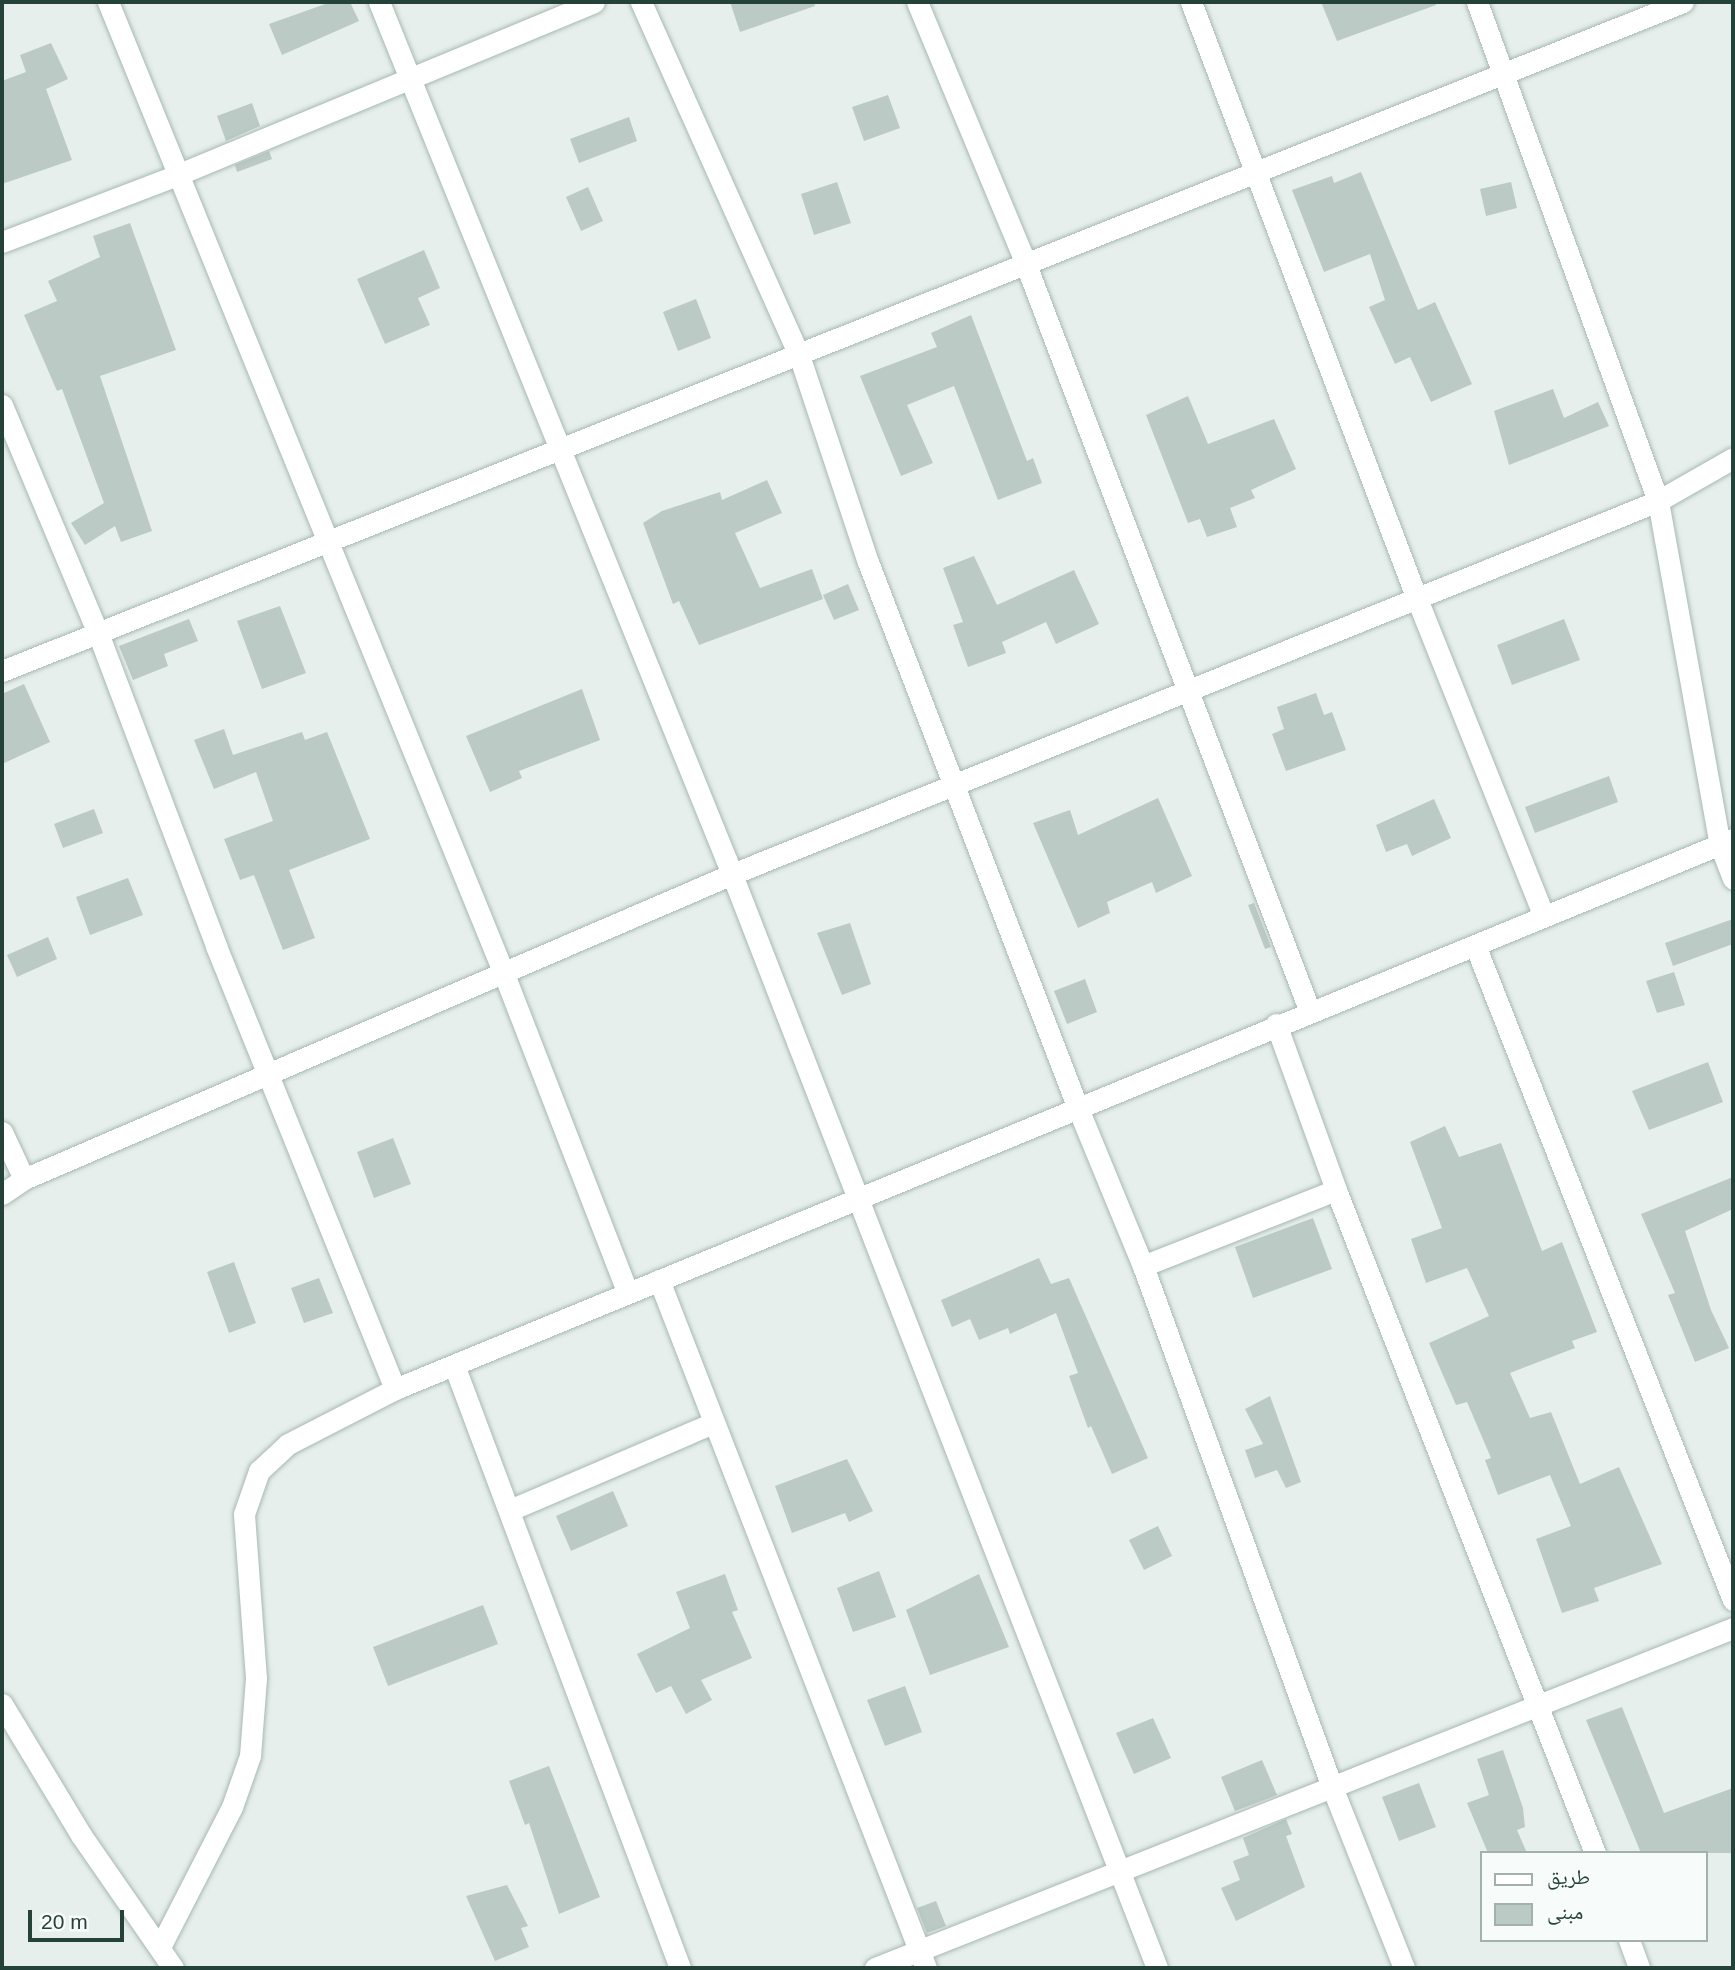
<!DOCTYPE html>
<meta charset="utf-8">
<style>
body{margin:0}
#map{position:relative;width:1735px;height:1970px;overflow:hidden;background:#e6efeb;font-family:Arial,"Noto Naskh Arabic",sans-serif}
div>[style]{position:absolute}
.building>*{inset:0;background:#bbcac4}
.roads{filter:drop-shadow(0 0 2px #a8b8b2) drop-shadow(0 0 2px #a8b8b2)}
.minor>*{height:21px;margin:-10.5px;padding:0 10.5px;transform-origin:10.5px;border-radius:10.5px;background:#fff}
span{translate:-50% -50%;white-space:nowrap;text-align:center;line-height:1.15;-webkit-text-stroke:6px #f7fbf9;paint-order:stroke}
.frame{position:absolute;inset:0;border:4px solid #24423a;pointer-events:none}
.legend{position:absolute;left:1480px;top:1851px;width:228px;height:91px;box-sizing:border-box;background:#f7fbf9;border:2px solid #a3b1ad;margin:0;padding:9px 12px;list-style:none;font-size:21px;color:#24423a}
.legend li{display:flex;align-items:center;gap:14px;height:35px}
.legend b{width:35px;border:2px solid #a3b1ad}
.scale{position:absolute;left:28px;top:1910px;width:96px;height:32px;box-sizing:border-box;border:4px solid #24423a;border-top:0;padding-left:9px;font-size:21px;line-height:24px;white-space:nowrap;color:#24423a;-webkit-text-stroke:5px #f7fbf9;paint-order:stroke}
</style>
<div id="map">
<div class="building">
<div style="clip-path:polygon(331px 2px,350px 2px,359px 21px,282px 55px,269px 24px)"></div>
<div style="clip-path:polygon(730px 2px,814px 2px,815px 6px,740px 32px)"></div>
<div style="clip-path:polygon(1321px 2px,1435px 2px,1436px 5px,1337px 41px)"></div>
<div style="clip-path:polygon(51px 43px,68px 79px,46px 89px,72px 160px,2px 184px,2px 81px,26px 72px,20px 55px)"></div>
<div style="clip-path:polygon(888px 95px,900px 128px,864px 141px,852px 107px)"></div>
<div style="clip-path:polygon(252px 103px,260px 126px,226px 141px,217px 116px)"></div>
<div style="clip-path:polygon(629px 117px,637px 141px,579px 163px,570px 139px)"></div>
<div style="clip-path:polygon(269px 151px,272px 159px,237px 172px,235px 165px)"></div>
<div style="clip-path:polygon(1361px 172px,1418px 310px,1435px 302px,1472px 384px,1431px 402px,1410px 357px,1395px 364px,1369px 307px,1385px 300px,1370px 254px,1324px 272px,1292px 190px,1332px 176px,1334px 183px)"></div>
<div style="clip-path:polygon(837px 182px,851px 223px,814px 235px,801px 194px)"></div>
<div style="clip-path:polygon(1511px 182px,1517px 208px,1486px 216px,1480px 189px)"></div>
<div style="clip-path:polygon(588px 187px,603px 221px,581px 231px,566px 197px)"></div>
<div style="clip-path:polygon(130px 223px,176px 350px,100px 376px,152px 531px,121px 542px,115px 526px,85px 545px,71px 523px,104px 503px,62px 389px,57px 391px,24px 315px,57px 301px,48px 281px,100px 257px,93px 236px)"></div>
<div style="clip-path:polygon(424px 250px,440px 288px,418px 298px,430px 325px,385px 344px,357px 279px)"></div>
<div style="clip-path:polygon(696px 299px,711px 338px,678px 351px,663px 312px)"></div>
<div style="clip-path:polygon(971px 315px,1027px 461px,1033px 458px,1042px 483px,998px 500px,954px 386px,907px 405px,933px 463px,901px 476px,860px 376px,937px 347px,931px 333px)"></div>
<div style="clip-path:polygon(1553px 389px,1564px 418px,1598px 402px,1609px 426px,1509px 465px,1494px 411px)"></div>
<div style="clip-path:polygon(1188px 396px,1208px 444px,1274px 419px,1296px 469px,1251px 490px,1255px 498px,1230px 508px,1237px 527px,1207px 537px,1200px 519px,1188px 523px,1146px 415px)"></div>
<div style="clip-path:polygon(767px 480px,782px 513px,735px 533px,760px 588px,812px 569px,823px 599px,699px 645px,679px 601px,673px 604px,643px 523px,662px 511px,720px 492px,722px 500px)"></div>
<div style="clip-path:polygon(974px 556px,997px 605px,1074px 570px,1099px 624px,1056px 644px,1046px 622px,1002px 642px,1006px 653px,968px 667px,953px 625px,963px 622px,943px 568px)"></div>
<div style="clip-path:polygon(848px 584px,859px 610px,834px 620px,823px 595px)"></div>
<div style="clip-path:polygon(280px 606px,306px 673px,262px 689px,237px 621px)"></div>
<div style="clip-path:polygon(189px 619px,198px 641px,164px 654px,168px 666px,133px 680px,119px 646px)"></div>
<div style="clip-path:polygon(1564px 619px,1580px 660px,1512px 685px,1497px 645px)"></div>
<div style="clip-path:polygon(24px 684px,50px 742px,2px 764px,2px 694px)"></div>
<div style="clip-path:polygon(582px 689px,600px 740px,519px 771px,522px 778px,490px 792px,466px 736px)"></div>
<div style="clip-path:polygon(1316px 693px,1324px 715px,1332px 712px,1346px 750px,1286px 771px,1272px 734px,1284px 729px,1277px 707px)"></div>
<div style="clip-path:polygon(224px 729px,233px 755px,302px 732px,305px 740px,327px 732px,370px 839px,289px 870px,315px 938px,283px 950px,254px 875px,240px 880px,224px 839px,273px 821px,256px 772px,214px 789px,194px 740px)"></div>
<div style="clip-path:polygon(1609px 776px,1618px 802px,1535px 833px,1525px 807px)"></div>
<div style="clip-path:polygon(1158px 798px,1192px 876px,1156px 893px,1152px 882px,1107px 902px,1110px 913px,1078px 928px,1033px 823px,1070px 810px,1078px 835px)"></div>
<div style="clip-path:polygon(1434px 799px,1451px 838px,1412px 856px,1407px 844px,1386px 852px,1376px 825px)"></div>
<div style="clip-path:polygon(94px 809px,103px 833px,63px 848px,54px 824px)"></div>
<div style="clip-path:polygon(128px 878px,143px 915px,90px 935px,76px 897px)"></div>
<div style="clip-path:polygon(1254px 903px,1271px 947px,1265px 949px,1248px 905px)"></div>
<div style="clip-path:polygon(1733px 919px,1733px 944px,1673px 966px,1665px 943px)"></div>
<div style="clip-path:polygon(850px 923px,871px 984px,842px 995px,817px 933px)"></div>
<div style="clip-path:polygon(48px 937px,57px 959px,17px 977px,7px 955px)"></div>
<div style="clip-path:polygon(1674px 972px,1685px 1005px,1657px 1013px,1646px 981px)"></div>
<div style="clip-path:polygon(1085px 979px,1097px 1012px,1067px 1024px,1054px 991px)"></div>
<div style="clip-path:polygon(1708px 1062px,1723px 1102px,1649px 1130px,1632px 1091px)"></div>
<div style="clip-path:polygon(1445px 1126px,1459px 1157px,1501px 1143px,1542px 1251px,1562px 1242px,1597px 1332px,1572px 1341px,1575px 1348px,1510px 1373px,1530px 1418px,1551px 1412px,1580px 1484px,1619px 1467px,1662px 1564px,1594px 1588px,1599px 1601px,1562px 1613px,1536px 1539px,1571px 1526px,1550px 1475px,1498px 1495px,1485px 1460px,1491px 1458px,1467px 1402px,1456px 1405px,1429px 1343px,1489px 1316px,1467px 1268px,1426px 1283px,1411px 1239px,1442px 1228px,1410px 1142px)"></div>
<div style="clip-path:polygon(393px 1138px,411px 1184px,374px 1198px,357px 1152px)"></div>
<div style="clip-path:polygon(1733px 1177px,1733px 1209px,1685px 1231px,1711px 1310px,1729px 1348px,1695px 1362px,1668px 1295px,1675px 1293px,1641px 1214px)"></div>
<div style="clip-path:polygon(1313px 1218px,1332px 1269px,1253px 1298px,1235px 1247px)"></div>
<div style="clip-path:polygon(1039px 1258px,1051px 1284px,1069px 1278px,1148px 1458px,1112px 1474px,1091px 1426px,1088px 1428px,1069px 1376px,1078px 1373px,1056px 1313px,1010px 1334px,1008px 1328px,979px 1340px,970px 1319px,952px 1327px,941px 1300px)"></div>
<div style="clip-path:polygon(234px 1262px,256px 1323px,229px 1333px,207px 1272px)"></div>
<div style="clip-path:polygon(319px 1278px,333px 1313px,304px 1323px,291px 1288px)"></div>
<div style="clip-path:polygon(1270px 1396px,1301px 1482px,1286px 1488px,1277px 1470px,1255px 1478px,1245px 1450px,1263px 1444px,1245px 1409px)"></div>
<div style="clip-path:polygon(847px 1459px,873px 1511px,849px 1522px,845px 1513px,792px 1533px,775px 1486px)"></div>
<div style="clip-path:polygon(613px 1491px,628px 1526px,571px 1551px,556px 1516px)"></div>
<div style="clip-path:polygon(1158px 1526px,1172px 1556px,1144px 1570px,1129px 1540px)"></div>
<div style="clip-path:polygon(879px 1571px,896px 1617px,853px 1632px,837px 1588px)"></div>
<div style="clip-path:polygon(725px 1574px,738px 1610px,732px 1612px,752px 1658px,701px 1680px,712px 1700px,686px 1714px,671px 1686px,656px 1693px,637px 1654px,690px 1628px,676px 1592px)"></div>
<div style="clip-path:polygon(979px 1574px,1009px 1647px,930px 1675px,906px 1610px)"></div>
<div style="clip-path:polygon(483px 1605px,498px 1644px,388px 1686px,373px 1647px)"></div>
<div style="clip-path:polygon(905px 1686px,922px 1732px,885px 1746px,867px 1700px)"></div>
<div style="clip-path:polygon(1622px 1707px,1664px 1813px,1733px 1788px,1733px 1853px,1641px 1853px,1586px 1720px)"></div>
<div style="clip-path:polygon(1153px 1718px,1171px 1758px,1134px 1774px,1116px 1733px)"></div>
<div style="clip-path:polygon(1503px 1750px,1523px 1808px,1525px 1827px,1517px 1830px,1527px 1853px,1488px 1853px,1467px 1803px,1489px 1795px,1477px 1759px)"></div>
<div style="clip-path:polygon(1262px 1760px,1277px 1795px,1235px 1811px,1221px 1777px)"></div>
<div style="clip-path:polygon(549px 1766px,600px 1897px,559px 1914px,529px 1823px,525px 1825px,509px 1781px)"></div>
<div style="clip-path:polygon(1419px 1783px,1436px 1827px,1399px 1841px,1382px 1797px)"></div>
<div style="clip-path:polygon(1286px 1819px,1292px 1834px,1286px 1836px,1305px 1887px,1236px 1921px,1221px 1888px,1240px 1880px,1233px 1861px,1249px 1855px,1243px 1838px)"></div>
<div style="clip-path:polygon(507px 1885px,528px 1926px,521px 1928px,529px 1947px,495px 1961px,466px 1896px)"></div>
<div style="clip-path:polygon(936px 1901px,946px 1926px,927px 1933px,917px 1908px)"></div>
</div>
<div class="roads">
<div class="minor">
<div style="left:108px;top:2px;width:1050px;rotate:67.83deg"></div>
<div style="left:504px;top:974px;width:342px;rotate:68.8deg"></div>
<div style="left:379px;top:2px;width:925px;rotate:67.96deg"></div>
<div style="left:726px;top:859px;width:1190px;rotate:68.76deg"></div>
<div style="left:641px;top:2px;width:387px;rotate:65.9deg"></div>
<div style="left:799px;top:355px;width:218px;rotate:71.6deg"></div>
<div style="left:868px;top:562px;width:583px;rotate:68.98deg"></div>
<div style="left:1077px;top:1106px;width:173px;rotate:67.6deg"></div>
<div style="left:1143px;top:1266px;width:554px;rotate:70.06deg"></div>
<div style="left:1332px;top:1787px;width:195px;rotate:68.3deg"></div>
<div style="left:917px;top:2px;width:282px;rotate:67.4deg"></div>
<div style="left:1025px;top:262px;width:802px;rotate:69.19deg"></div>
<div style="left:1191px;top:2px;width:638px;rotate:69.27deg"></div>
<div style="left:1417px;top:599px;width:341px;rotate:68.2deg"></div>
<div style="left:1477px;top:2px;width:531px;rotate:70.06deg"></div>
<div style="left:1658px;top:501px;width:350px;rotate:79.8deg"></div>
<div style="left:1720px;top:845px;width:36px;rotate:69deg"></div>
<div style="left:2px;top:242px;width:187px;rotate:-20.9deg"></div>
<div style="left:177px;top:175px;width:451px;rotate:-22.5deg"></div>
<div style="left:2px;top:405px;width:247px;rotate:67.2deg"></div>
<div style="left:98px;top:633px;width:335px;rotate:69.3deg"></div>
<div style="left:216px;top:946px;width:478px;rotate:68deg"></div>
<div style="left:2px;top:671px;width:1809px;rotate:-21.7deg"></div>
<div style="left:1475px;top:945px;width:704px;rotate:68.5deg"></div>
<div style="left:1276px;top:1024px;width:177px;rotate:70.1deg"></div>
<div style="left:1336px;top:1190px;width:712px;rotate:68.66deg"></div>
<div style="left:2px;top:1132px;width:52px;rotate:64.9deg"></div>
<div style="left:2px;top:1194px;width:27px;rotate:-34deg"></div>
<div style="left:24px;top:1179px;width:769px;rotate:-23.3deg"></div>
<div style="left:730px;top:875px;width:1001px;rotate:-21.95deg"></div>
<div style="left:1658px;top:501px;width:86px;rotate:-29.8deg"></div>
<div style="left:1143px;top:1266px;width:207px;rotate:-21.5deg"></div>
<div style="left:659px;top:1280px;width:738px;rotate:68.79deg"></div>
<div style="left:454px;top:1365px;width:644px;rotate:69.45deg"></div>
<div style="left:510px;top:1510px;width:221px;rotate:-23.2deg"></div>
<div style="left:2px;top:1704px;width:153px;rotate:58.9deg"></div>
<div style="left:81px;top:1835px;width:162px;rotate:55.3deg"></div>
<div style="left:1629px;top:1940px;width:30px;rotate:70deg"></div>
<div style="left:160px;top:1947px;width:157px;rotate:-62.8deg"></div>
<div style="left:232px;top:1807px;width:54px;rotate:-70.6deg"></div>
<div style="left:250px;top:1756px;width:78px;rotate:-85.6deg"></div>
<div style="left:256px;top:1678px;width:164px;rotate:-94.2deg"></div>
<div style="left:244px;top:1514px;width:46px;rotate:-70.8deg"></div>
<div style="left:259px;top:1471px;width:40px;rotate:-43deg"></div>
<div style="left:288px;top:1444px;width:120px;rotate:-27.2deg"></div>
<div style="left:395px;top:1389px;width:1447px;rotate:-22.35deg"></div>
<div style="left:875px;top:1968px;width:923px;rotate:-21.62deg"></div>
</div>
</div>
<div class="frame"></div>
<ul class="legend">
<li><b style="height:9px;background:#fff"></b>طريق</li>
<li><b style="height:19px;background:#bbcac4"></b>مبنى</li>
</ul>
<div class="scale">20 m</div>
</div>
